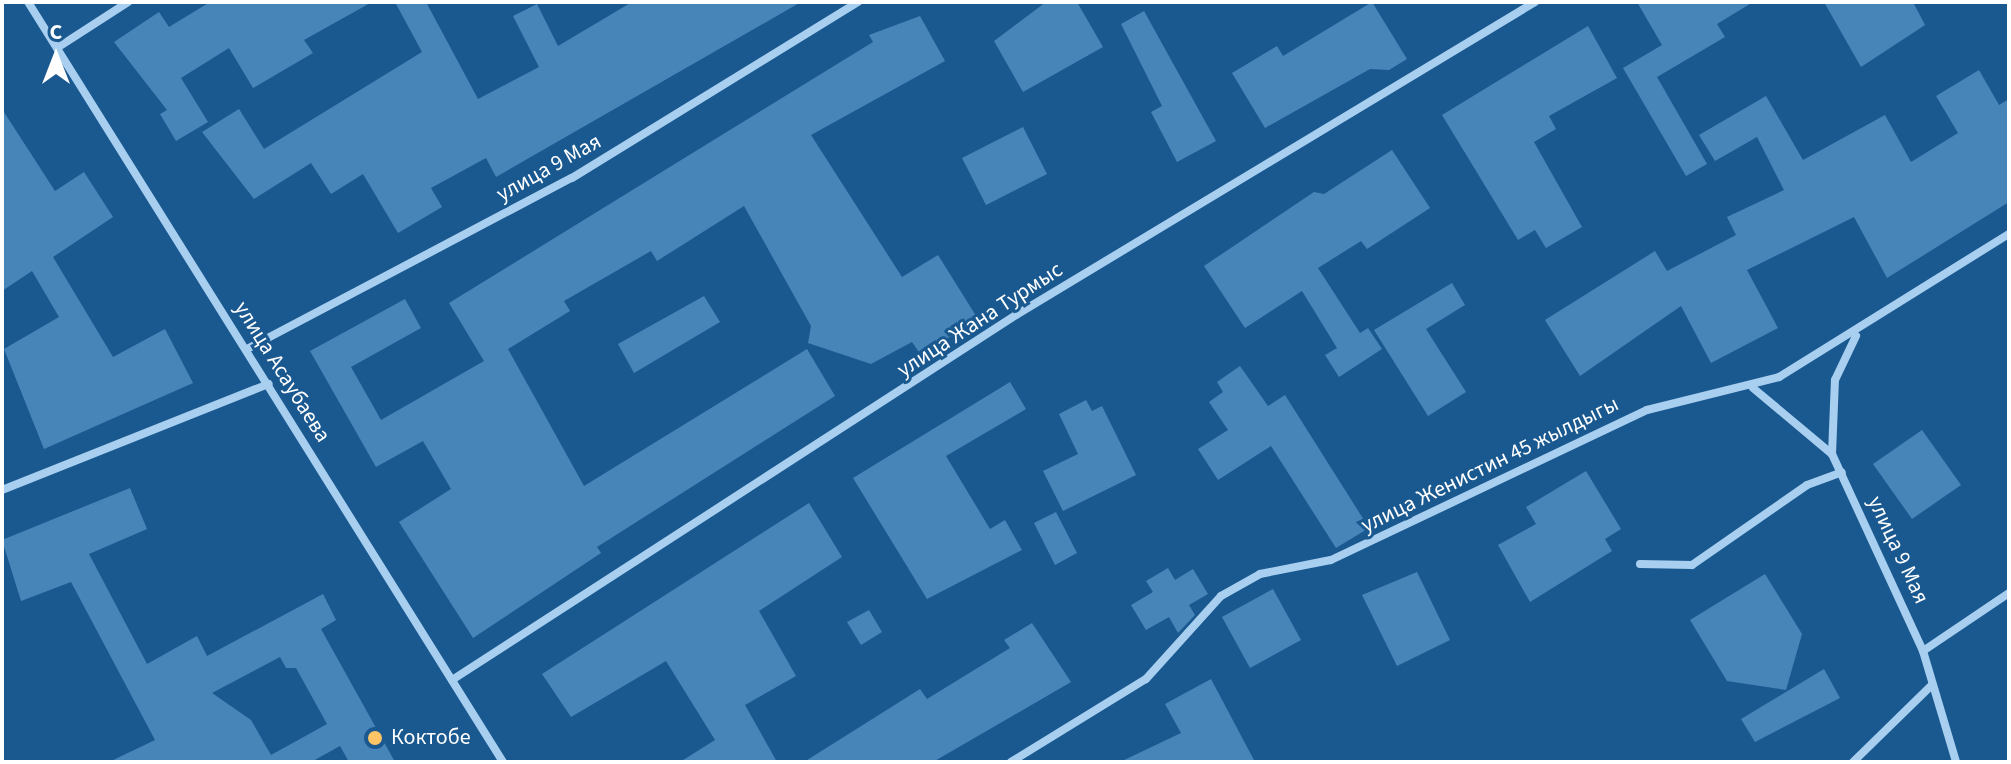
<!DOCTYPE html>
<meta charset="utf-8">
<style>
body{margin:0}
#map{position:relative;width:2011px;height:764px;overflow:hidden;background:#1a5990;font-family:"Source Sans 3",sans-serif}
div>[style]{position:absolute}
.building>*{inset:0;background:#4785b9}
.minor>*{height:8px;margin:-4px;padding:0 4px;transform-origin:4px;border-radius:4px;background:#a8cfef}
.dots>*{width:22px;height:22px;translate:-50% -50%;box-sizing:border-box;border:4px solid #1a5990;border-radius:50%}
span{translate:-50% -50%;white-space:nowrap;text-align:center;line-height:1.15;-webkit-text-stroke:6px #1a5990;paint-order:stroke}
.street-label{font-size:22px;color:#fff}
.poi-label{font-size:22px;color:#fff}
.left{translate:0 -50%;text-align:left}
.frame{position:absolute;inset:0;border:4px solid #fff;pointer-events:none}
.north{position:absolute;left:16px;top:16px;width:80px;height:80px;-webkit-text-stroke:6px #1a5990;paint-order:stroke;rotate:0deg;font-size:22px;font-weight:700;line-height:32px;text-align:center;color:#fff}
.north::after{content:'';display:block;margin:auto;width:28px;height:36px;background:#fff;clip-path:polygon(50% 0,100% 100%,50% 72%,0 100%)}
</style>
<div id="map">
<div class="building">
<div style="clip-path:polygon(210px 2px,372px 2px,304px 40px,313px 53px,253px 88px,229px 48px,181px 78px,208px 122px,176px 141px,160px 114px,167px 110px,114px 42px,159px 12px,169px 27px)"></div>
<div style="clip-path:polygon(395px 2px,426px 2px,478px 99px,539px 67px,513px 16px,537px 4px,558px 46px,632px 2px,801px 2px,496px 177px,486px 158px,431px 188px,442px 207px,398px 233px,363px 174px,331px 194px,311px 163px,254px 199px,202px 132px,239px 109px,264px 149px,422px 52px)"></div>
<div style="clip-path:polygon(1046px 2px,1077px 2px,1103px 47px,1023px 92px,994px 41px)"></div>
<div style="clip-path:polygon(1372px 2px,1407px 59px,1389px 70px,1370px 69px,1265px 128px,1232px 73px,1277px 46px,1283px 56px)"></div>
<div style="clip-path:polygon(1637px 2px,1753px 2px,1717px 24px,1725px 37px,1657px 77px,1707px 164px,1686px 176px,1623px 68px,1662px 45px)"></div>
<div style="clip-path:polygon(1824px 2px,1913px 2px,1925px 25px,1861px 67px)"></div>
<div style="clip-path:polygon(1144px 11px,1216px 141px,1177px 162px,1151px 112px,1162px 106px,1121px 24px)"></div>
<div style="clip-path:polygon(920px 16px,945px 61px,811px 135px,902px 277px,938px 255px,978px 319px,921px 355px,912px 342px,871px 364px,808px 343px,811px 326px,744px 206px,657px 261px,651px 251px,564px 301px,570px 311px,508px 349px,584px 486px,807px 349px,835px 396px,597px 547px,601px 553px,473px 638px,399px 522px,451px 489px,423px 441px,376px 467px,310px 351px,405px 299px,421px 328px,351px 367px,381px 420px,484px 361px,449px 303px,873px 42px,869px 35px)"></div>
<div style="clip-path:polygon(1588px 26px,1617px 78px,1549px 116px,1556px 129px,1534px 142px,1582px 227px,1546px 248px,1535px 230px,1518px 240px,1442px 115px)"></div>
<div style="clip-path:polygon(1979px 70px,1999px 105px,2009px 99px,2009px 202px,1887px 278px,1854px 217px,1747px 270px,1778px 328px,1711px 363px,1681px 306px,1580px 376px,1545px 320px,1655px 251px,1667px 271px,1736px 235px,1727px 217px,1784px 190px,1757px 137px,1715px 161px,1699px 135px,1766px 96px,1803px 160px,1885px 115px,1911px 162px,1958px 133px,1936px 96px)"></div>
<div style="clip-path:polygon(2px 109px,55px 191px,84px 172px,113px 217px,53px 257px,113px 357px,165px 329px,193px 383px,44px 449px,4px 349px,59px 317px,32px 271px,2px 291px)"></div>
<div style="clip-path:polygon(1023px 127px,1047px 174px,986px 205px,962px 158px)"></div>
<div style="clip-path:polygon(1392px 150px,1430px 208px,1367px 249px,1361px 241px,1318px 268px,1360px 333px,1368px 328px,1382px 349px,1339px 377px,1325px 355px,1337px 348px,1302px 291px,1245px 328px,1204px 266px,1314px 192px,1324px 194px)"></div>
<div style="clip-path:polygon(1452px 283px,1465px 305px,1426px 329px,1466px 392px,1428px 416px,1374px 330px)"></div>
<div style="clip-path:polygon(704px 296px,720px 322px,634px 373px,618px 344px)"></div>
<div style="clip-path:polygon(1240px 366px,1268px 406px,1285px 395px,1369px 528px,1336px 548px,1271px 446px,1218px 480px,1198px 449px,1228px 430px,1209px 402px,1223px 392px,1217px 382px)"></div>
<div style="clip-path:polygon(1010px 382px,1026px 409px,946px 456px,990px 529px,1005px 520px,1022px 550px,927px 599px,853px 478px)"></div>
<div style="clip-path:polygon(1086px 400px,1092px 411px,1102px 406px,1136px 475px,1063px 511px,1043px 471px,1078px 454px,1059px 414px)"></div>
<div style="clip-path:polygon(1922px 430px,1961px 485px,1912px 519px,1873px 464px)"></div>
<div style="clip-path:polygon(1586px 471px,1621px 529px,1605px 539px,1612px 551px,1530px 602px,1498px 545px,1536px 524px,1526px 507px)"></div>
<div style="clip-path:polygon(evenodd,130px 488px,147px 529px,89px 554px,147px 664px,197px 636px,207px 656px,323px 594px,336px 620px,321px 629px,395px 762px,349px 762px,340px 746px,311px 762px,109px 762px,155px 740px,71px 582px,21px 601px,2px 540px,130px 488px,280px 657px,286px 668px,296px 668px,327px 724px,271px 755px,251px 720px,212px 693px,280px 657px)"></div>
<div style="clip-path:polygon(809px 503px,842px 557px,759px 611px,796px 676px,745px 705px,777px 762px,680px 762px,715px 740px,666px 661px,571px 717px,542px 674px)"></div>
<div style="clip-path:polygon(1056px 512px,1077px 553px,1055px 565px,1034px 523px)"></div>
<div style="clip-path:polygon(1168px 568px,1175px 580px,1193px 569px,1208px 594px,1189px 605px,1195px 615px,1178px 633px,1169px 617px,1146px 630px,1131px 605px,1153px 592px,1146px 581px)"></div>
<div style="clip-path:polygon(1417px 572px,1450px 640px,1397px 666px,1362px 595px)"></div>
<div style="clip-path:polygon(1765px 574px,1802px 634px,1786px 690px,1727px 681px,1690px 620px)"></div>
<div style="clip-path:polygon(1273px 589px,1301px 640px,1250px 668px,1222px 617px)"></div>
<div style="clip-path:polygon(869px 610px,882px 632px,861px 645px,847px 622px)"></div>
<div style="clip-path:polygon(1032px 623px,1071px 682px,933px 762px,804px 762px,920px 689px,927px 699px,1010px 648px,1004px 640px)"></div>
<div style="clip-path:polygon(1824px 669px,1840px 698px,1755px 742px,1741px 719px)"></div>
<div style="clip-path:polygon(1211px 679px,1255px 762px,1120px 762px,1181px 733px,1165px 704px)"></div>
</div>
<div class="minor">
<div style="left:28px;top:2px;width:896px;rotate:57.99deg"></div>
<div style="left:57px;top:48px;width:85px;rotate:-32.9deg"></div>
<div style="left:247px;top:349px;width:367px;rotate:-27.8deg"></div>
<div style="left:572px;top:178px;width:336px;rotate:-31.6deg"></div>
<div style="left:1753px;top:388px;width:103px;rotate:39.9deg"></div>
<div style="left:1832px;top:454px;width:217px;rotate:65.2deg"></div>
<div style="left:1923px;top:651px;width:116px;rotate:73.4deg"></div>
<div style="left:1832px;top:454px;width:74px;rotate:-87.7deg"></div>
<div style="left:1835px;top:380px;width:49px;rotate:-64.5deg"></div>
<div style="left:2px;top:490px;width:287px;rotate:-21.7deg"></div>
<div style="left:1640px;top:564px;width:52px;rotate:1.1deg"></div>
<div style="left:1692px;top:565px;width:140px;rotate:-34.8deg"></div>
<div style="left:1807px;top:485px;width:37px;rotate:-20deg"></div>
<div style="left:1923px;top:651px;width:104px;rotate:-34deg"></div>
<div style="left:452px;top:680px;width:672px;rotate:-32.91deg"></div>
<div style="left:1016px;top:315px;width:606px;rotate:-31.09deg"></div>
<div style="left:1011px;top:762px;width:158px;rotate:-31.6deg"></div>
<div style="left:1146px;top:679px;width:112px;rotate:-47.9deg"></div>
<div style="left:1221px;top:596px;width:45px;rotate:-29.4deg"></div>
<div style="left:1260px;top:574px;width:72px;rotate:-11.2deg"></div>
<div style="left:1331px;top:560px;width:350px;rotate:-25.4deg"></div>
<div style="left:1647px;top:410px;width:136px;rotate:-14deg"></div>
<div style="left:1779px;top:377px;width:271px;rotate:-31.9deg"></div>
<div style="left:1853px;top:762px;width:110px;rotate:-44.3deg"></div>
</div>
<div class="dots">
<div style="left:375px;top:738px;background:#ffc466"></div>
</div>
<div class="street-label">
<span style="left:549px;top:168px;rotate:-29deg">улица 9 Мая</span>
<span style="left:980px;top:320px;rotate:-33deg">улица Жана Турмыс</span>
<span style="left:282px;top:372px;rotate:58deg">улица Асаубаева</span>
<span style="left:1490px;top:465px;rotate:-26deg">улица Женистин 45 жылдыгы</span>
<span style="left:1898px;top:550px;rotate:65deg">улица 9 Мая</span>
</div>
<div class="poi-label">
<span class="left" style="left:391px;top:738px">Коктобе</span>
</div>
<div class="frame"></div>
<div class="north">С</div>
</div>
